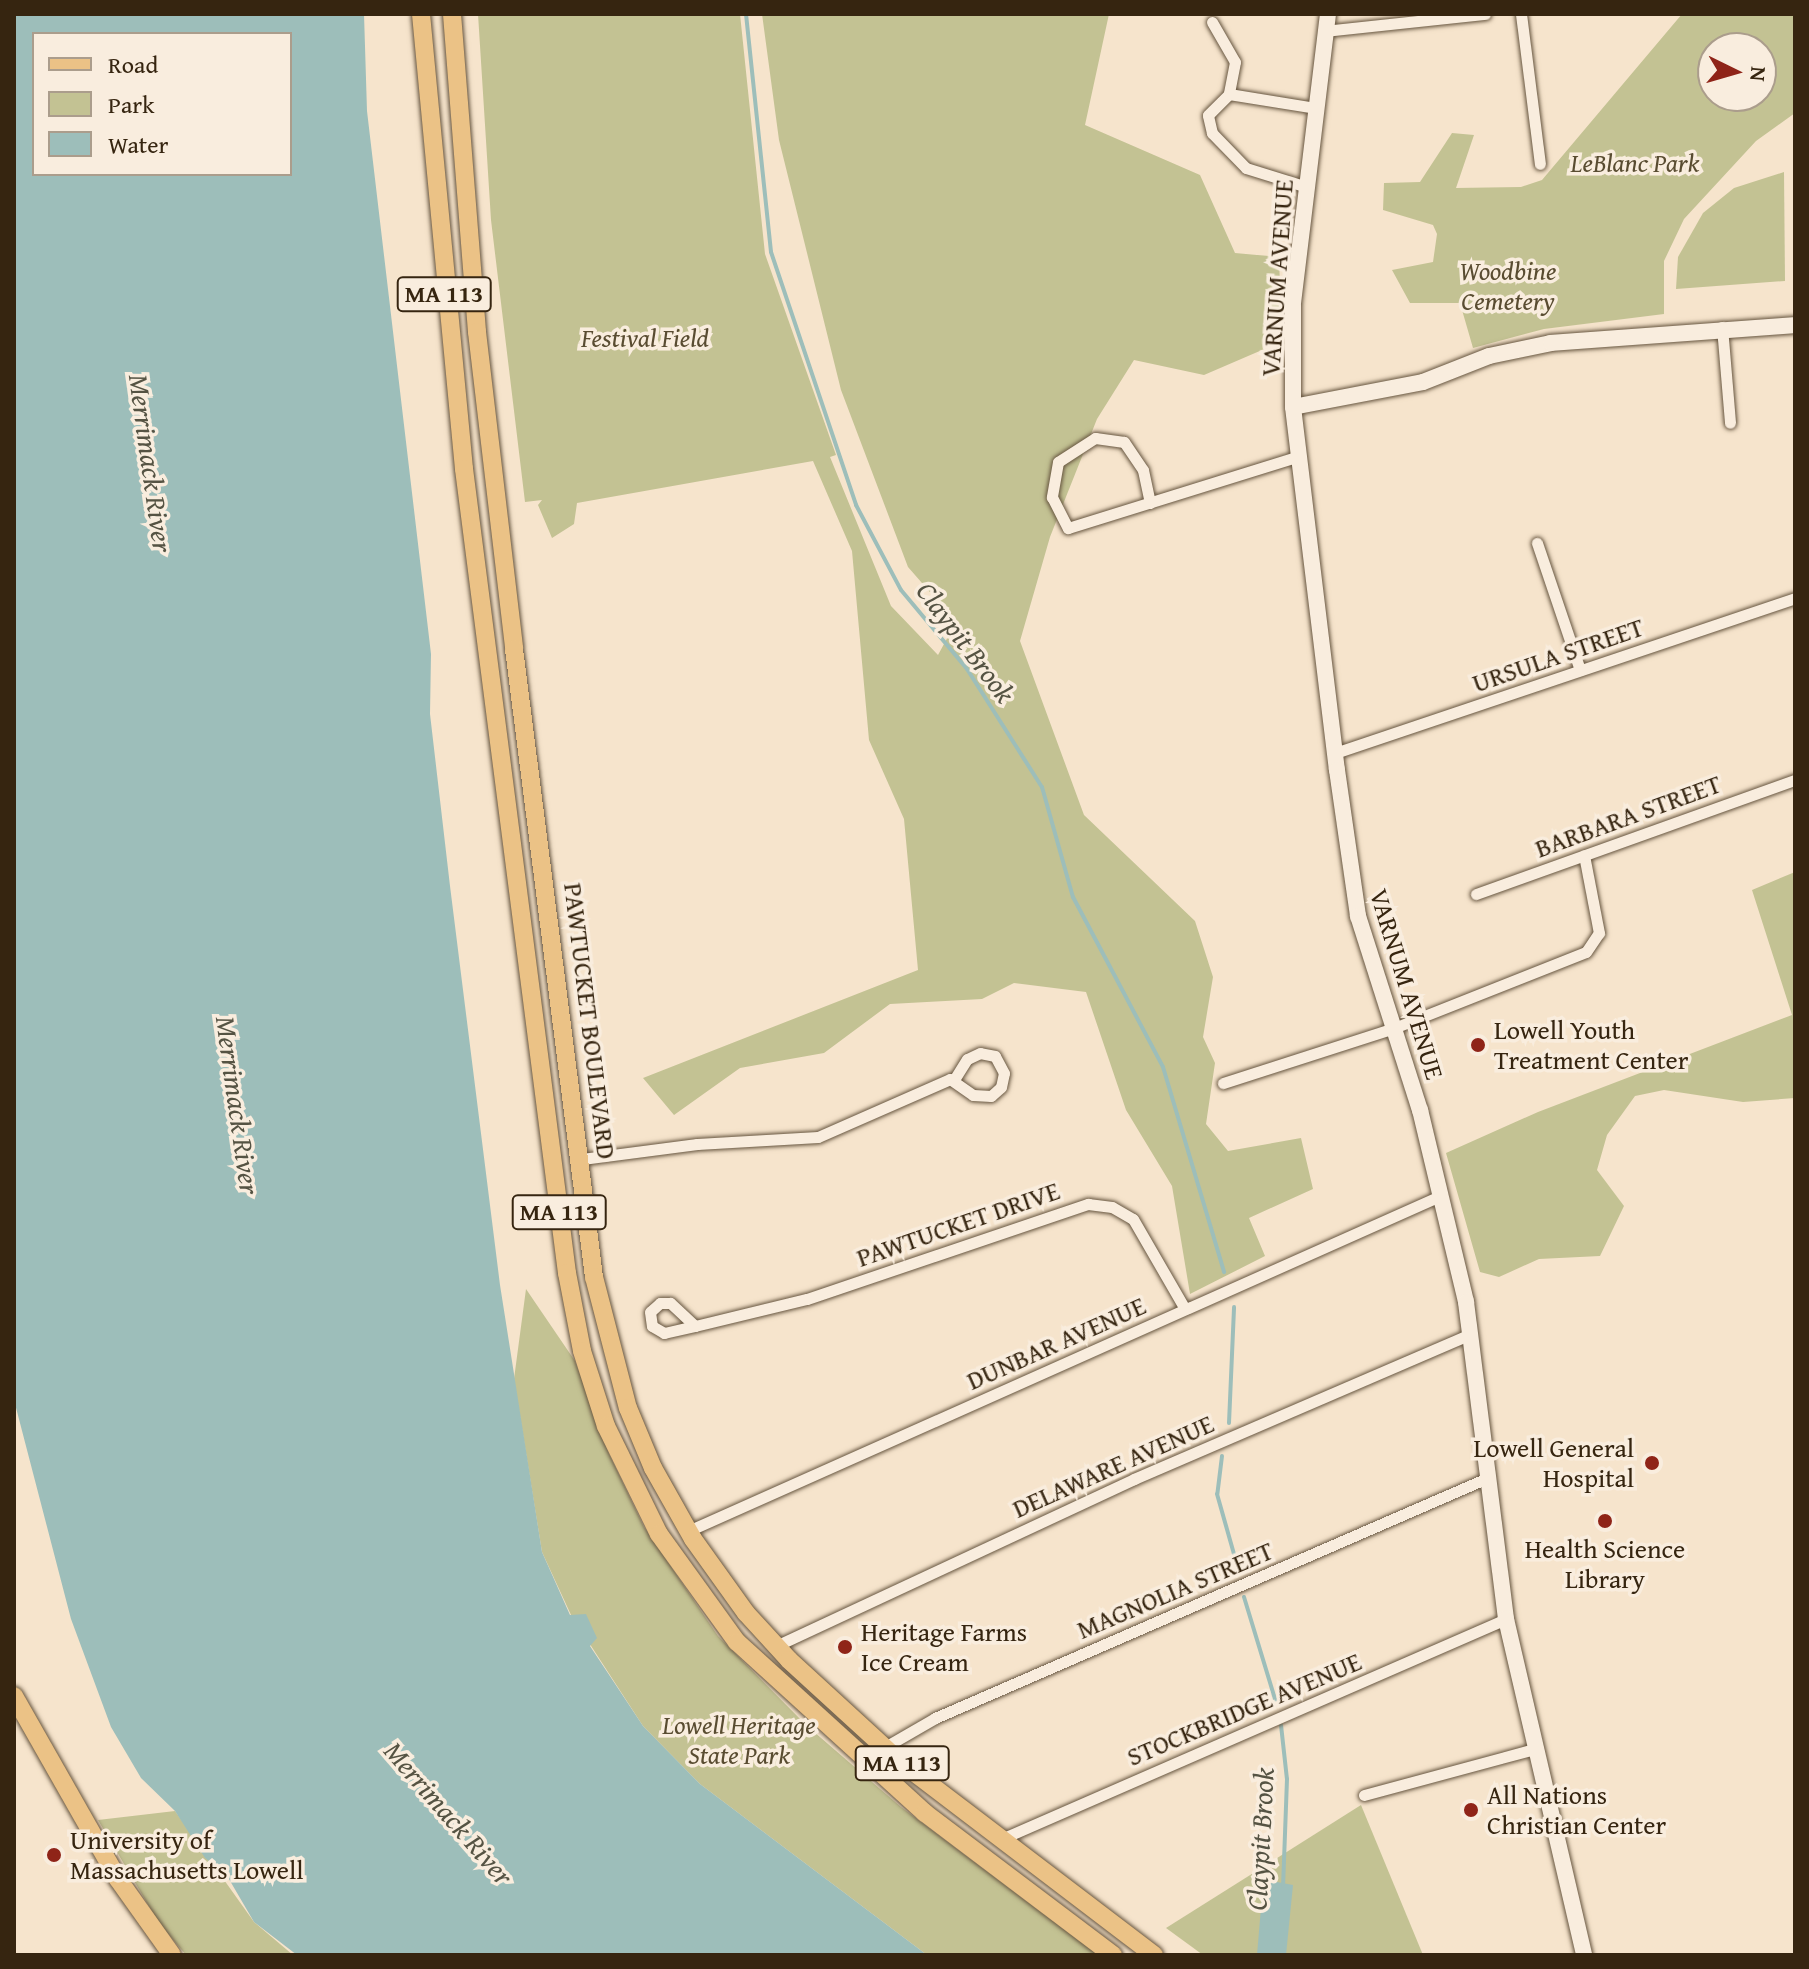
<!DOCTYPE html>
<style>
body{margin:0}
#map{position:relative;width:1809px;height:1969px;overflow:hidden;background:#f6e4cc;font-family:"Gentium Book Plus",serif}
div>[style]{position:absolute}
.green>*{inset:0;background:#c3c293}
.water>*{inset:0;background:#9dbeba}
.stream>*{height:4px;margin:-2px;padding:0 2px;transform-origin:2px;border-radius:2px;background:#9dbeba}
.roads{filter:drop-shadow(0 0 2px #66553f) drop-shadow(0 0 2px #66553f)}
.street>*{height:11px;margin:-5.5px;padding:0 5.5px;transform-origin:5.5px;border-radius:5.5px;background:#f9edde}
.secondary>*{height:16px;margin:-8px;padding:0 8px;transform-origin:8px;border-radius:8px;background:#f9edde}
.primary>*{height:18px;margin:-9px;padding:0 9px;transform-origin:9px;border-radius:9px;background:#ebc286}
.dots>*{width:22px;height:22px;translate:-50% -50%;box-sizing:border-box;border:4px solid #f9edde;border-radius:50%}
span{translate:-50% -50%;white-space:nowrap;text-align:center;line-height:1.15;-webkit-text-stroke:7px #f9edde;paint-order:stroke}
.shield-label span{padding:2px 6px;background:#f9edde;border:2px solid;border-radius:6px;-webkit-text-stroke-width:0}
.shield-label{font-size:24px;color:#362510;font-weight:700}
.park-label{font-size:26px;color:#594c31;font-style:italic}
.street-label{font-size:26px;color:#362510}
.poi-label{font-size:26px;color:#362510}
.left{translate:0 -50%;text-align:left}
.right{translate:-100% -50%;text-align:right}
.water-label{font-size:28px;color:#555343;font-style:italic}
.frame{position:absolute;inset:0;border:16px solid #362510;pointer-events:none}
.legend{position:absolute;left:32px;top:32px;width:260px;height:144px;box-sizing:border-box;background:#f9edde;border:2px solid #ab9d8c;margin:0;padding:10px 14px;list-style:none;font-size:24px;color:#362510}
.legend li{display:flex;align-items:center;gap:16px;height:40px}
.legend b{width:40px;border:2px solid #ab9d8c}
.north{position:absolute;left:1697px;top:32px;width:80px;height:80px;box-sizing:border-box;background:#f9edde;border:2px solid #ab9d8c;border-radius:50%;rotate:95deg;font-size:22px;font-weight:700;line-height:32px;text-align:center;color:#362510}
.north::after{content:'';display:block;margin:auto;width:28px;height:36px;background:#8f2418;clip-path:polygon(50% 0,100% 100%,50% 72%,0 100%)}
</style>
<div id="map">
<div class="green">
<div style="clip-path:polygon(478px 14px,740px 14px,765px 254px,836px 455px,830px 457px,891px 606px,938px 655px,956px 622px,908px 567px,841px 390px,779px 140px,762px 14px,1109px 14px,1085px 125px,1200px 175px,1235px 253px,1279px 257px,1281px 314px,1269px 347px,1204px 375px,1134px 360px,1097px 419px,1050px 537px,1020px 641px,1084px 815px,1195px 921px,1213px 977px,1203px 1037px,1215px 1063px,1206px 1124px,1228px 1151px,1301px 1138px,1313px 1189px,1249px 1218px,1265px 1256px,1190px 1294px,1172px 1186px,1126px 1110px,1086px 992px,1014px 983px,982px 999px,890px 1004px,824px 1053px,740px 1068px,674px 1115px,643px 1078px,918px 970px,904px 819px,869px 740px,852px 551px,813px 461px,577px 503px,574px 524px,552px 538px,538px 505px,542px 500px,525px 502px,491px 220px)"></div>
<div style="clip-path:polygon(evenodd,1682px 14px,1795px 14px,1795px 113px,1756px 141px,1684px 219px,1664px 261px,1664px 314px,1544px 329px,1473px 348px,1460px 303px,1410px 303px,1392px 270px,1433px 262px,1437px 234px,1433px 225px,1383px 210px,1384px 183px,1420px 182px,1452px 133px,1474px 135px,1456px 188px,1521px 187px,1542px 180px,1682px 14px,1761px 48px,1761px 96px,1713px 96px,1713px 48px,1761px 48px)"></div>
<div style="clip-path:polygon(1784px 172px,1785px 281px,1676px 289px,1678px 257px,1703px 213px,1734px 188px)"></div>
<div style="clip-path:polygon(1795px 872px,1795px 1098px,1743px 1102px,1664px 1090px,1635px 1096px,1607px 1135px,1597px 1170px,1624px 1206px,1600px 1256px,1539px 1259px,1499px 1277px,1480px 1272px,1446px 1153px,1538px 1112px,1792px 1015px,1752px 890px)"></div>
<div style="clip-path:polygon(526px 1289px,575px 1361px,609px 1454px,644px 1527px,718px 1636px,806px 1725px,901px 1807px,1098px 1955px,927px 1955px,700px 1784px,643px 1726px,571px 1615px,542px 1552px,514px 1379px)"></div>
<div style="clip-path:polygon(1361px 1805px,1423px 1955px,1203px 1955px,1166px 1928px)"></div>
<div style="clip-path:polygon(175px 1811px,254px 1922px,293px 1955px,186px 1955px,159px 1923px,98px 1820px)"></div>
</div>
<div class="water">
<div style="clip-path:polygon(evenodd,14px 14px,364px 14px,367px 111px,431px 654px,430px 714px,450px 886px,500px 1285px,542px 1552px,570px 1615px,586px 1614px,597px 1638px,590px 1646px,643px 1726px,700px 1784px,927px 1955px,297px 1955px,254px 1922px,226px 1874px,205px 1858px,175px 1811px,141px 1778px,111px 1727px,71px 1619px,14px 1400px,14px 14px,34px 34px,290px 34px,290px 174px,34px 174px,34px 34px)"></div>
<div style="clip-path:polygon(1277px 1882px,1293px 1885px,1286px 1955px,1257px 1955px,1263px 1884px)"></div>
</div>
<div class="stream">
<div style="left:746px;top:14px;width:239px;rotate:84deg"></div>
<div style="left:771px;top:252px;width:267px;rotate:71.4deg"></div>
<div style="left:856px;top:505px;width:96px;rotate:62.1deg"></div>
<div style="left:901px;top:590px;width:103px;rotate:50.1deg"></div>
<div style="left:967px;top:669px;width:140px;rotate:57.6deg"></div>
<div style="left:1042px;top:787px;width:114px;rotate:74.3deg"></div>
<div style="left:1073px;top:897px;width:192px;rotate:62.1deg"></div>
<div style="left:1163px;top:1067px;width:214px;rotate:73.4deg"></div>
<div style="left:1229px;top:1423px;width:116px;rotate:-87.5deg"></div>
<div style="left:1222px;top:1456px;width:38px;rotate:97deg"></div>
<div style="left:1217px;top:1494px;width:81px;rotate:74.2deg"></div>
<div style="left:1244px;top:1597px;width:110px;rotate:73.1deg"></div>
<div style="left:1281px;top:1725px;width:54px;rotate:83.7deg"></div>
<div style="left:1287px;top:1779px;width:107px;rotate:92.1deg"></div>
</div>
<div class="roads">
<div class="street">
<div style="left:1521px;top:14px;width:151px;rotate:82.8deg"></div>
<div style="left:1212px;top:22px;width:46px;rotate:60.1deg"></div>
<div style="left:1235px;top:62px;width:33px;rotate:101deg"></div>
<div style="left:1325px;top:31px;width:161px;rotate:-6.1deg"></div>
<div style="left:1307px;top:187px;width:64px;rotate:-162.7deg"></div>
<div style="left:1246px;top:168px;width:49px;rotate:-134.2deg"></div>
<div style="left:1212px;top:133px;width:18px;rotate:-103deg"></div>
<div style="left:1208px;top:115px;width:30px;rotate:-45deg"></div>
<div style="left:1229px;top:94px;width:87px;rotate:9.2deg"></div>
<div style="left:1722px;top:327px;width:96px;rotate:85.2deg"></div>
<div style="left:1150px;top:503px;width:34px;rotate:-102deg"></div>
<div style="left:1143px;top:470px;width:34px;rotate:-124deg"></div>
<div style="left:1124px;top:442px;width:29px;rotate:-172deg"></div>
<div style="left:1095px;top:438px;width:44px;rotate:147deg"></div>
<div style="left:1058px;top:462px;width:36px;rotate:100deg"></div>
<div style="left:1052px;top:497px;width:35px;rotate:63deg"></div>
<div style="left:1068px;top:528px;width:239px;rotate:-17.3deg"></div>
<div style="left:1537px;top:543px;width:134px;rotate:71.3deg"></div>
<div style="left:1335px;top:753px;width:485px;rotate:-18.6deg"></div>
<div style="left:1476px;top:894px;width:339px;rotate:-19.7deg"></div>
<div style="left:1223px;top:1083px;width:180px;rotate:-17.8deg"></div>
<div style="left:1394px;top:1028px;width:206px;rotate:-21.6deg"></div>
<div style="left:1586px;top:952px;width:23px;rotate:-56deg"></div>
<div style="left:1599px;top:933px;width:79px;rotate:-100.9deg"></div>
<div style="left:582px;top:1159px;width:116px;rotate:-7.4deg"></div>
<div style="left:697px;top:1144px;width:121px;rotate:-3.3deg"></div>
<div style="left:818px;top:1137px;width:144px;rotate:-23.7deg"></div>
<div style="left:950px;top:1079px;width:28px;rotate:35deg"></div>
<div style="left:973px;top:1095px;width:18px;rotate:3deg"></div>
<div style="left:991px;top:1096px;width:13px;rotate:-42deg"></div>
<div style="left:1001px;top:1087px;width:14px;rotate:-78deg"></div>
<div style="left:1004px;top:1073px;width:19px;rotate:-118deg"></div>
<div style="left:995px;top:1056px;width:15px;rotate:-169deg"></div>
<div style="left:980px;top:1053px;width:14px;rotate:155deg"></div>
<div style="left:967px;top:1059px;width:22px;rotate:122deg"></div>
<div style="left:695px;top:1326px;width:34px;rotate:-137deg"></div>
<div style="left:670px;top:1303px;width:10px;rotate:180deg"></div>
<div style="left:660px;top:1303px;width:13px;rotate:138deg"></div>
<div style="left:650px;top:1312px;width:14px;rotate:82deg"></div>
<div style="left:652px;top:1326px;width:14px;rotate:30deg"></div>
<div style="left:664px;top:1333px;width:32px;rotate:-13deg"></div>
<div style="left:695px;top:1326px;width:115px;rotate:-13.6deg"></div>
<div style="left:807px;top:1299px;width:297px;rotate:-18.7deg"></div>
<div style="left:1088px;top:1204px;width:24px;rotate:7deg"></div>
<div style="left:1112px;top:1207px;width:24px;rotate:30deg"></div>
<div style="left:1133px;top:1219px;width:104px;rotate:60deg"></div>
<div style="left:688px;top:1531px;width:825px;rotate:-24.02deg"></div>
<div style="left:776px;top:1646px;width:395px;rotate:-25deg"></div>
<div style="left:1134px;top:1479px;width:367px;rotate:-23.3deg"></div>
<div style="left:885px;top:1747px;width:58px;rotate:-30.1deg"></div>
<div style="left:935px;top:1718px;width:600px;rotate:-23.49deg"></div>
<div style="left:1364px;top:1795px;width:176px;rotate:-15.1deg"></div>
<div style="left:999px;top:1840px;width:553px;rotate:-23.55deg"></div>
</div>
<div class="secondary">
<div style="left:1328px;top:14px;width:293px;rotate:96.9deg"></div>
<div style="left:1293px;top:305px;width:102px;rotate:90deg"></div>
<div style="left:1293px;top:407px;width:366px;rotate:83.1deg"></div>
<div style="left:1337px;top:770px;width:148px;rotate:81.8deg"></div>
<div style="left:1358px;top:916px;width:204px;rotate:72.3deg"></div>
<div style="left:1420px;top:1110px;width:197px;rotate:76.5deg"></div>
<div style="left:1466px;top:1302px;width:320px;rotate:82.8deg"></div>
<div style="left:1506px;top:1619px;width:345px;rotate:76.9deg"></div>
<div style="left:1293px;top:407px;width:132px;rotate:-10.9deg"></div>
<div style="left:1423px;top:382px;width:71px;rotate:-21.5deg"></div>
<div style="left:1489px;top:356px;width:63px;rotate:-11.8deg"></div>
<div style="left:1551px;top:343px;width:245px;rotate:-4.2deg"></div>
</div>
<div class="primary">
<div style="left:421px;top:14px;width:457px;rotate:84.6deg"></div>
<div style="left:464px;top:469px;width:811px;rotate:82.7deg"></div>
<div style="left:567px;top:1273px;width:79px;rotate:79.1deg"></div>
<div style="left:582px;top:1351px;width:79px;rotate:72.3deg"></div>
<div style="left:606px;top:1426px;width:120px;rotate:63.9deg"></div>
<div style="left:659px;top:1534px;width:133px;rotate:54.2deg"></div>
<div style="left:737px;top:1642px;width:254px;rotate:42.3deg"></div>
<div style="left:925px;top:1813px;width:236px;rotate:37.1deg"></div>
<div style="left:452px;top:14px;width:319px;rotate:85.5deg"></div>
<div style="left:477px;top:332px;width:319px;rotate:83.3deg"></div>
<div style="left:514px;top:649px;width:633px;rotate:82.74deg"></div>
<div style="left:594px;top:1277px;width:135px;rotate:75.5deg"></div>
<div style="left:628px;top:1408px;width:65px;rotate:67.4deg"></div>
<div style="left:653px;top:1468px;width:81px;rotate:60.6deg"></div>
<div style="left:693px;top:1539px;width:91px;rotate:54.4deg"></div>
<div style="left:746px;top:1613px;width:64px;rotate:47.5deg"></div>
<div style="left:789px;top:1660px;width:148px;rotate:42.5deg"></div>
<div style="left:898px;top:1760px;width:322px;rotate:37.3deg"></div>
<div style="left:14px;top:1696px;width:210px;rotate:60.4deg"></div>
<div style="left:118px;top:1879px;width:93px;rotate:54.6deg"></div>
</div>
</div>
<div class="dots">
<div style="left:1478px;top:1045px;background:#8f2418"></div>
<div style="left:1652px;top:1463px;background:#8f2418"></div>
<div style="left:1605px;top:1521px;background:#8f2418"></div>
<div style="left:845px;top:1647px;background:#8f2418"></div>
<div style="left:1471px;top:1810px;background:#8f2418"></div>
<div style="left:54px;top:1855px;background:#8f2418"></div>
</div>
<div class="shield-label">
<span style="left:444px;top:294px">MA 113</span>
<span style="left:559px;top:1212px">MA 113</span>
<span style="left:902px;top:1763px">MA 113</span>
</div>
<div class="park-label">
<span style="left:1635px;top:163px">LeBlanc Park</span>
<span style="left:1508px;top:286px">Woodbine<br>Cemetery</span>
<span style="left:645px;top:338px">Festival Field</span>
<span style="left:739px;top:1740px">Lowell Heritage<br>State Park</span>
</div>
<div class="street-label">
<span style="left:1277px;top:278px;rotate:-86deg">VARNUM AVENUE</span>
<span style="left:1558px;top:655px;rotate:-19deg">URSULA STREET</span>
<span style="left:1628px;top:816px;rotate:-20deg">BARBARA STREET</span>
<span style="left:1407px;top:984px;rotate:73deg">VARNUM AVENUE</span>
<span style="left:590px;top:1021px;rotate:83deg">PAWTUCKET BOULEVARD</span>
<span style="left:958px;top:1224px;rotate:-19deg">PAWTUCKET DRIVE</span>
<span style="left:1056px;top:1343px;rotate:-24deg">DUNBAR AVENUE</span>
<span style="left:1113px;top:1466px;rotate:-24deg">DELAWARE AVENUE</span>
<span style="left:1175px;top:1590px;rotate:-23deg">MAGNOLIA STREET</span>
<span style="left:1244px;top:1709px;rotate:-23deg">STOCKBRIDGE AVENUE</span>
</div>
<div class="poi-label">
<span class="left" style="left:1494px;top:1045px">Lowell Youth<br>Treatment Center</span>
<span class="right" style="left:1634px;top:1463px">Lowell General<br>Hospital</span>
<span style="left:1605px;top:1564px">Health Science<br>Library</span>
<span class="left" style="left:861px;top:1647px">Heritage Farms<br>Ice Cream</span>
<span class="left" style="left:1487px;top:1810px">All Nations<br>Christian Center</span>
<span class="left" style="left:70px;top:1855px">University of<br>Massachusetts Lowell</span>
</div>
<div class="water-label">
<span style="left:151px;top:463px;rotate:82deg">Merrimack River</span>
<span style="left:966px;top:642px;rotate:53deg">Claypit Brook</span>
<span style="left:238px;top:1105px;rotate:82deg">Merrimack River</span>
<span style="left:449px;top:1813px;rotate:49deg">Merrimack River</span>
<span style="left:1260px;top:1839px;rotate:-87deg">Claypit Brook</span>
</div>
<div class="frame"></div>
<ul class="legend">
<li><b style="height:10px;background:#ebc286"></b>Road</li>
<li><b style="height:22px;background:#c3c293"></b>Park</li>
<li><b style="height:22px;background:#9dbeba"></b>Water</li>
</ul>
<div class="north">N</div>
</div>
